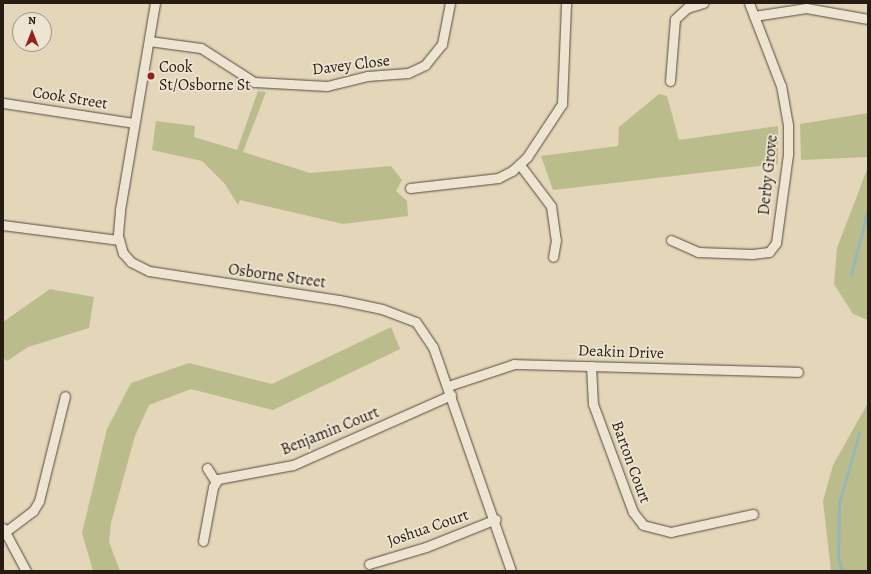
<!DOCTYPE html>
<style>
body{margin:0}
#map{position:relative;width:871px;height:574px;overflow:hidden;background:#e3d6b9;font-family:Alegreya,serif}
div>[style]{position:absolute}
.green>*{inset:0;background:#babc8b}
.stream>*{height:2.5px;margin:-1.25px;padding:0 1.25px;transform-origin:1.25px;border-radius:1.25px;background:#97b7b7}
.roads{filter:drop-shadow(0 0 1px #564a3c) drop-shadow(0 0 1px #564a3c)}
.minor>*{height:9px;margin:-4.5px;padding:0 4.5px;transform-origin:4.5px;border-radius:4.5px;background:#ede4d2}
.dots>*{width:11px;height:11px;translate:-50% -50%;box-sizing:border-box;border:2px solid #ede4d2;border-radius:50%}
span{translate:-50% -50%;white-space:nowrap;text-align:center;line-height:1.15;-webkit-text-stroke:3.5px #ede4d2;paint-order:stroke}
.street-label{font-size:16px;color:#271c12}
.poi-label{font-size:16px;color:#271c12}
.left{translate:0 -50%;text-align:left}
.frame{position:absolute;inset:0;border:4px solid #271c12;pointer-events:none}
.north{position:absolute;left:12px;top:12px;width:40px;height:40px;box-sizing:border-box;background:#ede4d2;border:1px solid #9e9485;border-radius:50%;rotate:0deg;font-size:11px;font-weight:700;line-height:16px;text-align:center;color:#271c12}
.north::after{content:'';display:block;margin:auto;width:14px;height:18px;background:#8f2418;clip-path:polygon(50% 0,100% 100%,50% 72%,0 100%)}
</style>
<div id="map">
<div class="green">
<div style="clip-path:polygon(258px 91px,266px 92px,243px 152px,310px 173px,391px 166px,402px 180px,396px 191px,407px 201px,408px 216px,343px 224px,240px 200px,238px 205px,225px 184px,202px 161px,152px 150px,156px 121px,195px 126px,194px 137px,237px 150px)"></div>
<div style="clip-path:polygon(659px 94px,667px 96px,679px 140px,778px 126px,778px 164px,553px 190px,541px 156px,618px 146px,619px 127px)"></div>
<div style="clip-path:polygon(868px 113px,868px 157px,801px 160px,800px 124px)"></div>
<div style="clip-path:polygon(868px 167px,868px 320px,853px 314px,834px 284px,837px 248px)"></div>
<div style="clip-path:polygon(50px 289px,94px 297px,89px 328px,28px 347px,7px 361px,3px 358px,3px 322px)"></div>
<div style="clip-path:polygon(391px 327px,400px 349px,273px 410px,191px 389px,149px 405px,135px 436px,111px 523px,109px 542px,120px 571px,93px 571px,82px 533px,107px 429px,131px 383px,189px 363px,272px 384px)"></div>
<div style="clip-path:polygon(868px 403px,868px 571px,831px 571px,823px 501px,833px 465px)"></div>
</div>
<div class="stream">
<div style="left:851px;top:275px;width:68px;rotate:-75.6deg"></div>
<div style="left:842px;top:571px;width:15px;rotate:-106deg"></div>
<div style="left:838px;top:557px;width:54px;rotate:-88.9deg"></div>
<div style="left:839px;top:503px;width:72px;rotate:-73.8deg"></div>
</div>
<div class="roads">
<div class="minor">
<div style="left:155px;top:3px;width:211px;rotate:99.6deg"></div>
<div style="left:120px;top:211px;width:25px;rotate:95deg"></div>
<div style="left:118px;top:236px;width:18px;rotate:74deg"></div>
<div style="left:123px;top:253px;width:12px;rotate:48deg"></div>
<div style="left:131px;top:262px;width:20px;rotate:27deg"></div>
<div style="left:149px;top:271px;width:192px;rotate:8.7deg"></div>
<div style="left:339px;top:300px;width:44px;rotate:11.8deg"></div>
<div style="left:382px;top:309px;width:36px;rotate:21deg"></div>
<div style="left:416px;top:322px;width:30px;rotate:56deg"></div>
<div style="left:433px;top:347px;width:237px;rotate:70.8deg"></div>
<div style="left:754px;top:16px;width:53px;rotate:-8.7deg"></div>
<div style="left:806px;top:8px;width:63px;rotate:10.1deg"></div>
<div style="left:149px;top:41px;width:52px;rotate:7.7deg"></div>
<div style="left:201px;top:48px;width:63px;rotate:32.7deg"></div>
<div style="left:254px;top:82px;width:73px;rotate:3.1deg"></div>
<div style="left:327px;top:86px;width:41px;rotate:-14deg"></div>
<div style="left:367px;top:76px;width:41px;rotate:-4.2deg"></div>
<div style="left:408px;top:73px;width:19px;rotate:-25deg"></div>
<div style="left:425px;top:65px;width:27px;rotate:-51deg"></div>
<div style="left:442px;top:44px;width:42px;rotate:-79deg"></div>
<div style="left:670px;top:81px;width:62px;rotate:-85.4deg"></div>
<div style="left:675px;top:19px;width:16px;rotate:-43deg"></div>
<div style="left:687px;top:8px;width:17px;rotate:-17deg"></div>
<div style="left:3px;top:103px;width:132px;rotate:8.7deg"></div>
<div style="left:520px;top:165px;width:51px;rotate:52.9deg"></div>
<div style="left:551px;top:206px;width:34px;rotate:82deg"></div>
<div style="left:556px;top:240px;width:17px;rotate:100deg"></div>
<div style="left:410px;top:188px;width:89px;rotate:-6.5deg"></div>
<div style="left:498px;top:178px;width:16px;rotate:-27deg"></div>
<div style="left:512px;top:171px;width:21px;rotate:-43deg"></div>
<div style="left:527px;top:157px;width:64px;rotate:-56.6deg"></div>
<div style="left:562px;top:104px;width:101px;rotate:-87.7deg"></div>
<div style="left:3px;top:225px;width:117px;rotate:7.4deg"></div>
<div style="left:671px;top:240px;width:30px;rotate:24deg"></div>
<div style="left:698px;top:252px;width:54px;rotate:2.1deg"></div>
<div style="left:752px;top:254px;width:17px;rotate:-7deg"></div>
<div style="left:769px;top:252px;width:11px;rotate:-52deg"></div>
<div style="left:776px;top:243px;width:90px;rotate:-82.3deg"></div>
<div style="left:788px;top:154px;width:29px;rotate:-90deg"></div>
<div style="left:788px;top:125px;width:40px;rotate:-100deg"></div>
<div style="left:781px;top:86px;width:89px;rotate:-111.1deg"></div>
<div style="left:591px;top:366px;width:38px;rotate:87deg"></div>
<div style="left:593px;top:404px;width:115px;rotate:69.7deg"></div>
<div style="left:633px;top:512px;width:16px;rotate:52deg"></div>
<div style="left:643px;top:525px;width:29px;rotate:14deg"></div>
<div style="left:671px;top:532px;width:84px;rotate:-12.4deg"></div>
<div style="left:448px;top:386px;width:70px;rotate:-18.4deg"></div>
<div style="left:514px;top:364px;width:284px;rotate:1.6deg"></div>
<div style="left:207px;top:468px;width:15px;rotate:58deg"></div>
<div style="left:3px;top:528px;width:49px;rotate:61.9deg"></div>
<div style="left:5px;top:532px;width:35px;rotate:-37deg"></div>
<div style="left:33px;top:511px;width:12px;rotate:-59deg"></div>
<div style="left:39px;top:501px;width:108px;rotate:-76.1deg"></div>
<div style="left:203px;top:541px;width:55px;rotate:-79.5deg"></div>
<div style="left:213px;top:487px;width:9px;rotate:-58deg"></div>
<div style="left:218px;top:479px;width:76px;rotate:-10.6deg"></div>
<div style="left:293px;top:465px;width:173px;rotate:-23.9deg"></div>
<div style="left:369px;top:564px;width:59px;rotate:-16.6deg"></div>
<div style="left:426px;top:547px;width:75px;rotate:-21.8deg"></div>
</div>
</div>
<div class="dots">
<div style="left:151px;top:76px;background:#8f2418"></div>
</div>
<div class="street-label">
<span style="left:351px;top:65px;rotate:-7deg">Davey Close</span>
<span style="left:70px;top:98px;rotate:9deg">Cook Street</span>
<span style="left:768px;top:175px;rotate:-84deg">Derby Grove</span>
<span style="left:277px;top:276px;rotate:8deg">Osborne Street</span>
<span style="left:621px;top:352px;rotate:2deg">Deakin Drive</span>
<span style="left:330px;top:431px;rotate:-22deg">Benjamin Court</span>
<span style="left:631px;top:462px;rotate:70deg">Barton Court</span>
<span style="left:428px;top:528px;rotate:-19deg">Joshua Court</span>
</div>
<div class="poi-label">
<span class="left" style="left:159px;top:76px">Cook<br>St/Osborne St</span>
</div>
<div class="frame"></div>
<div class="north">N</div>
</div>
